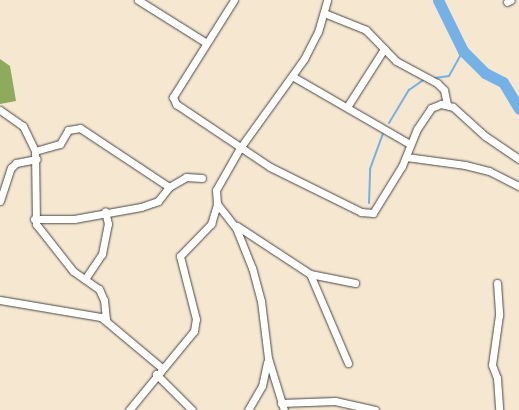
<!DOCTYPE html>
<style>
body{margin:0}
#map{position:relative;width:519px;height:410px;overflow:hidden;background:#f5e7d0;font-family:Sriracha,sans-serif}
div>[style]{position:absolute}
.forest>*{inset:0;background:#8eaa5c}
.stream>*{height:2px;margin:-1px;padding:0 1px;transform-origin:1px;border-radius:1px;background:#73b1e6}
.river>*{height:11px;margin:-5.5px;padding:0 5.5px;transform-origin:5.5px;border-radius:5.5px;background:#73b1e6}
.roads{filter:drop-shadow(0 0 1px #494744) drop-shadow(0 0 1px #494744)}
.minor>*{height:7px;margin:-3.5px;padding:0 3.5px;transform-origin:3.5px;border-radius:3.5px;background:#fff}
span{translate:-50% -50%;white-space:nowrap;text-align:center;line-height:1.15;-webkit-text-stroke:3px #fdfcf7;paint-order:stroke}
</style>
<div id="map">
<div class="forest">
<div style="clip-path:polygon(0 59px,10px 66px,16px 101px,0 104px)"></div>
</div>
<div class="stream">
<div style="left:435px;top:78px;width:14px;rotate:-8deg"></div>
<div style="left:449px;top:76px;width:29px;rotate:-61deg"></div>
<div style="left:389px;top:123px;width:39px;rotate:-59deg"></div>
<div style="left:409px;top:90px;width:19px;rotate:-35deg"></div>
<div style="left:369px;top:203px;width:34px;rotate:-88deg"></div>
<div style="left:370px;top:169px;width:38px;rotate:-70deg"></div>
</div>
<div class="river">
<div style="left:438px;top:0;width:57px;rotate:63.9deg"></div>
<div style="left:463px;top:51px;width:31px;rotate:45deg"></div>
<div style="left:485px;top:73px;width:20px;rotate:27deg"></div>
<div style="left:503px;top:82px;width:31px;rotate:59deg"></div>
</div>
<div class="roads">
<div class="minor">
<div style="left:138px;top:0;width:79px;rotate:32.1deg"></div>
<div style="left:234px;top:0;width:115px;rotate:122.2deg"></div>
<div style="left:173px;top:97px;width:8px;rotate:67deg"></div>
<div style="left:176px;top:104px;width:113px;rotate:33.8deg"></div>
<div style="left:270px;top:167px;width:102px;rotate:26.3deg"></div>
<div style="left:361px;top:212px;width:12px;rotate:5deg"></div>
<div style="left:373px;top:213px;width:55px;rotate:-58.3deg"></div>
<div style="left:402px;top:166px;width:40px;rotate:-68deg"></div>
<div style="left:417px;top:129px;width:25px;rotate:-56deg"></div>
<div style="left:431px;top:108px;width:11px;rotate:-22deg"></div>
<div style="left:441px;top:104px;width:12px;rotate:14deg"></div>
<div style="left:453px;top:107px;width:43px;rotate:42.2deg"></div>
<div style="left:485px;top:136px;width:41px;rotate:34.1deg"></div>
<div style="left:507px;top:2px;width:4px;rotate:-27deg"></div>
<div style="left:324px;top:13px;width:45px;rotate:22deg"></div>
<div style="left:366px;top:30px;width:43px;rotate:45.9deg"></div>
<div style="left:396px;top:61px;width:47px;rotate:28.2deg"></div>
<div style="left:437px;top:83px;width:10px;rotate:45deg"></div>
<div style="left:444px;top:90px;width:14px;rotate:78deg"></div>
<div style="left:292px;top:76px;width:136px;rotate:30deg"></div>
<div style="left:347px;top:107px;width:69px;rotate:-57.5deg"></div>
<div style="left:0;top:110px;width:28px;rotate:35deg"></div>
<div style="left:23px;top:126px;width:28px;rotate:64deg"></div>
<div style="left:35px;top:151px;width:73px;rotate:89.2deg"></div>
<div style="left:36px;top:224px;width:60px;rotate:51.8deg"></div>
<div style="left:73px;top:271px;width:32px;rotate:35deg"></div>
<div style="left:99px;top:289px;width:12px;rotate:66deg"></div>
<div style="left:104px;top:300px;width:20px;rotate:84deg"></div>
<div style="left:35px;top:151px;width:26px;rotate:-16deg"></div>
<div style="left:60px;top:144px;width:16px;rotate:-60deg"></div>
<div style="left:68px;top:130px;width:12px;rotate:-9deg"></div>
<div style="left:80px;top:128px;width:107px;rotate:33.5deg"></div>
<div style="left:169px;top:187px;width:20px;rotate:-30deg"></div>
<div style="left:186px;top:177px;width:16px;rotate:4deg"></div>
<div style="left:406px;top:157px;width:60px;rotate:7.7deg"></div>
<div style="left:465px;top:165px;width:25px;rotate:14deg"></div>
<div style="left:489px;top:171px;width:34px;rotate:27deg"></div>
<div style="left:0;top:201px;width:35px;rotate:-72deg"></div>
<div style="left:11px;top:168px;width:7px;rotate:-45deg"></div>
<div style="left:16px;top:163px;width:21px;rotate:-11deg"></div>
<div style="left:34px;top:219px;width:40px"></div>
<div style="left:74px;top:219px;width:68px;rotate:-10.2deg"></div>
<div style="left:141px;top:207px;width:18px;rotate:-19deg"></div>
<div style="left:158px;top:201px;width:18px;rotate:-52deg"></div>
<div style="left:237px;top:226px;width:87px;rotate:33.3deg"></div>
<div style="left:310px;top:274px;width:46px;rotate:11.3deg"></div>
<div style="left:310px;top:274px;width:97px;rotate:66.9deg"></div>
<div style="left:85px;top:279px;width:30px;rotate:-56deg"></div>
<div style="left:102px;top:254px;width:31px;rotate:-79deg"></div>
<div style="left:108px;top:224px;width:13px;rotate:-103deg"></div>
<div style="left:497px;top:283px;width:32px;rotate:86deg"></div>
<div style="left:499px;top:315px;width:50px;rotate:98deg"></div>
<div style="left:492px;top:365px;width:14px;rotate:69deg"></div>
<div style="left:497px;top:378px;width:32px;rotate:86deg"></div>
<div style="left:0;top:300px;width:102px;rotate:9.6deg"></div>
<div style="left:101px;top:317px;width:80px;rotate:39.9deg"></div>
<div style="left:156px;top:374px;width:51px;rotate:45deg"></div>
<div style="left:281px;top:403px;width:54px;rotate:-2.1deg"></div>
<div style="left:335px;top:401px;width:41px;rotate:12.7deg"></div>
<div style="left:129px;top:410px;width:102px;rotate:-50.6deg"></div>
<div style="left:194px;top:331px;width:12px;rotate:-81deg"></div>
<div style="left:196px;top:319px;width:65px;rotate:-104.3deg"></div>
<div style="left:180px;top:256px;width:45px;rotate:-45.9deg"></div>
<div style="left:211px;top:224px;width:21px;rotate:-73deg"></div>
<div style="left:248px;top:410px;width:28px;rotate:-60deg"></div>
<div style="left:262px;top:386px;width:24px;rotate:-78deg"></div>
<div style="left:284px;top:410px;width:54px;rotate:-107.1deg"></div>
<div style="left:268px;top:358px;width:57px;rotate:-97deg"></div>
<div style="left:261px;top:301px;width:34px;rotate:-105deg"></div>
<div style="left:252px;top:268px;width:43px;rotate:-111.8deg"></div>
<div style="left:236px;top:228px;width:31px;rotate:-128deg"></div>
<div style="left:217px;top:204px;width:14px;rotate:-94deg"></div>
<div style="left:216px;top:190px;width:48px;rotate:-60.3deg"></div>
<div style="left:240px;top:148px;width:110px;rotate:-54.3deg"></div>
<div style="left:304px;top:59px;width:30px;rotate:-63deg"></div>
<div style="left:318px;top:32px;width:33px;rotate:-74deg"></div>
</div>
</div>
</div>
